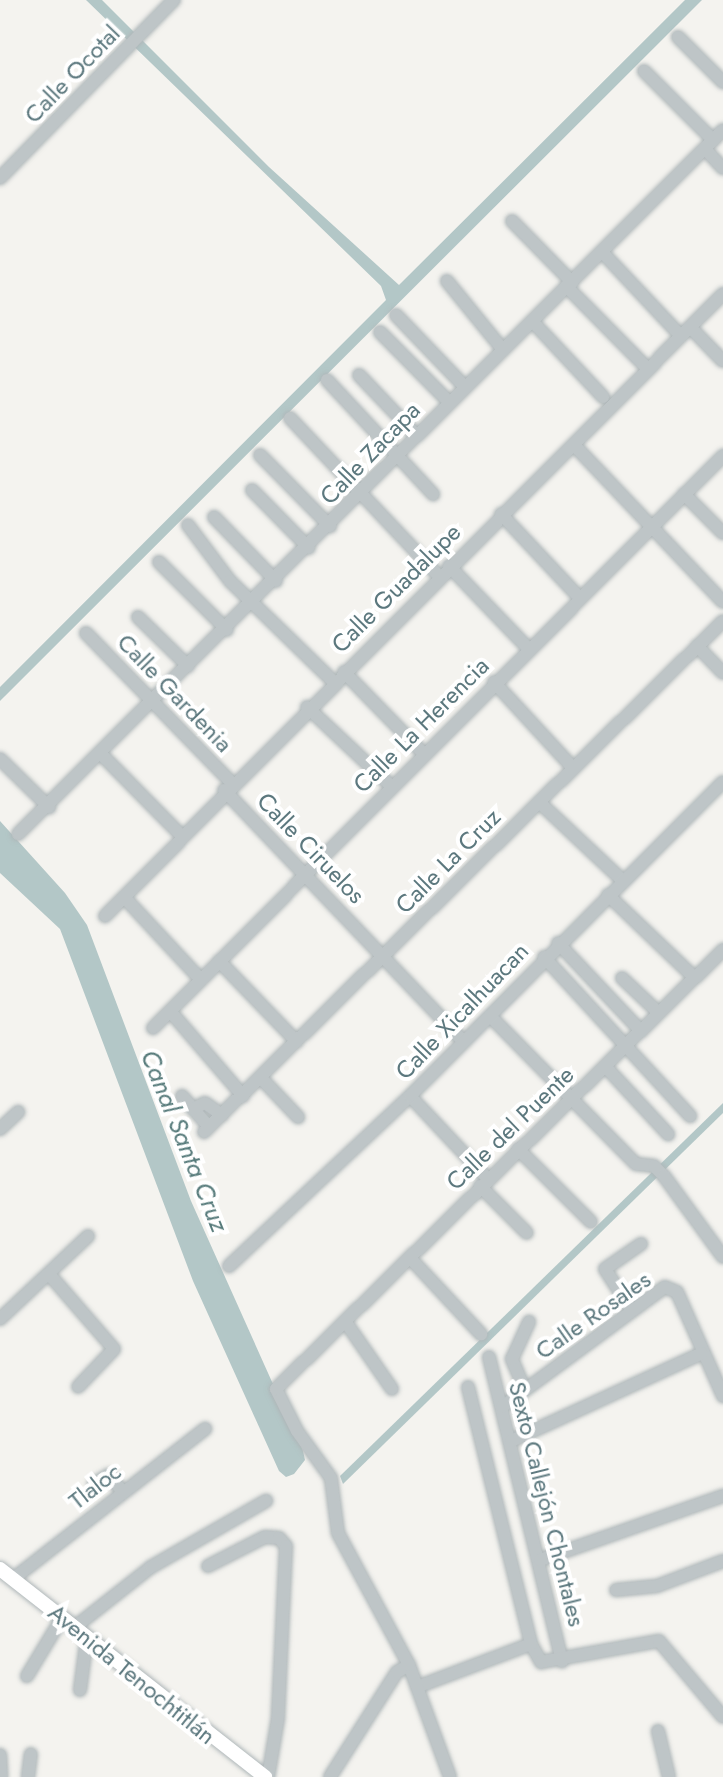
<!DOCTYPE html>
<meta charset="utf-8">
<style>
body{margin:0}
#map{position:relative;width:723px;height:1777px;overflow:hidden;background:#f4f3ef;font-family:Jost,sans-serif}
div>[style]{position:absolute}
.water>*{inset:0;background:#b3c7c7}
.roads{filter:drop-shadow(0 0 2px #afb7b9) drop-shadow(0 0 2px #afb7b9)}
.minor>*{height:12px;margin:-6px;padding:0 6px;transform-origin:6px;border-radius:6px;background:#bec5c7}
.major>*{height:14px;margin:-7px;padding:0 7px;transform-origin:7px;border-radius:7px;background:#fff}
span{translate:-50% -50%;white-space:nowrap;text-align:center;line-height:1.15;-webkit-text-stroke:8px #fff;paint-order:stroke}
.street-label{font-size:24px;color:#5c787e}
.water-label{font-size:26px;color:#577b7b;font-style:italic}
</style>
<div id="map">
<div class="water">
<div style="clip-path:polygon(86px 0,102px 0,269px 167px,399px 285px,685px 0,702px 0,0 701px,0 687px,386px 300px,381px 286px)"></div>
<div style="clip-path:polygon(0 821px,65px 893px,87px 925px,191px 1201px,303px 1451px,305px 1460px,294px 1474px,286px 1477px,279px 1471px,193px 1281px,60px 929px,0 873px)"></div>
<div style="clip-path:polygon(723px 1103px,723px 1113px,343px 1484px,340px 1476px)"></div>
</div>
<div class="roads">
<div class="minor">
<div style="left:678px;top:37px;width:64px;rotate:45deg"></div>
<div style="left:644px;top:71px;width:98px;rotate:45deg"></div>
<div style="left:705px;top:149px;width:26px;rotate:47deg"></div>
<div style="left:0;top:178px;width:249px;rotate:-45.7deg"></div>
<div style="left:512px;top:221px;width:86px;rotate:45.5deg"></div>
<div style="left:603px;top:253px;width:114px;rotate:46.8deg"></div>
<div style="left:447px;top:281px;width:89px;rotate:50.9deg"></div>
<div style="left:566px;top:286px;width:117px;rotate:45.3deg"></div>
<div style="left:396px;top:315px;width:98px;rotate:46.2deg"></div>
<div style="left:532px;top:321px;width:104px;rotate:46.9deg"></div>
<div style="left:690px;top:327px;width:47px;rotate:45.9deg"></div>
<div style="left:380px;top:332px;width:98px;rotate:45.4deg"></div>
<div style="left:359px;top:375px;width:84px;rotate:46.4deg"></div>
<div style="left:327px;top:380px;width:156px;rotate:47.1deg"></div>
<div style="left:290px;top:418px;width:217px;rotate:46.7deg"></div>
<div style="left:574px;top:445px;width:216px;rotate:46.5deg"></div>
<div style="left:260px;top:455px;width:100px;rotate:45.4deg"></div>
<div style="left:252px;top:490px;width:81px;rotate:45.5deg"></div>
<div style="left:684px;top:494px;width:55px;rotate:45deg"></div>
<div style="left:501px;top:514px;width:115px;rotate:46.8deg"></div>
<div style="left:214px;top:517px;width:89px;rotate:45.9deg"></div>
<div style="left:188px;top:525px;width:70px;rotate:53.1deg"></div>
<div style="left:230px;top:581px;width:144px;rotate:44.2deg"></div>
<div style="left:159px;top:562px;width:96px;rotate:45deg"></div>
<div style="left:449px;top:566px;width:114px;rotate:46.1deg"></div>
<div style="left:138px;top:617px;width:70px;rotate:44.4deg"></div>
<div style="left:86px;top:633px;width:209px;rotate:45.8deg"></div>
<div style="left:697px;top:646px;width:37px;rotate:46deg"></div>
<div style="left:344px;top:672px;width:113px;rotate:45.7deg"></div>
<div style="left:494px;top:682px;width:117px;rotate:47.4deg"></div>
<div style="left:307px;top:707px;width:114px;rotate:43.2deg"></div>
<div style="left:100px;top:753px;width:115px;rotate:45.4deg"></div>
<div style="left:0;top:759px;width:69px;rotate:44.4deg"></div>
<div style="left:224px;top:790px;width:348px;rotate:46.4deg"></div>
<div style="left:539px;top:802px;width:115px;rotate:43.2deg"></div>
<div style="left:18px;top:834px;width:996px;rotate:-44.96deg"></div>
<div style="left:608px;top:895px;width:120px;rotate:43.7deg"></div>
<div style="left:124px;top:897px;width:113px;rotate:47.1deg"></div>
<div style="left:105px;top:916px;width:877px;rotate:-45.18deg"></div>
<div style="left:558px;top:943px;width:121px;rotate:46.7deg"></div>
<div style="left:544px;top:957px;width:216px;rotate:47.4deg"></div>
<div style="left:219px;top:961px;width:112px;rotate:46.1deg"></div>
<div style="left:622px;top:978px;width:51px;rotate:43.4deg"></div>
<div style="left:170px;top:1011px;width:112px;rotate:49.3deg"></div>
<div style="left:490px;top:1016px;width:208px;rotate:45.4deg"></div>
<div style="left:636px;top:1164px;width:18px;rotate:6deg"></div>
<div style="left:654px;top:1166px;width:14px;rotate:45deg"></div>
<div style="left:664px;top:1176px;width:100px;rotate:53.9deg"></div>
<div style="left:153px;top:1028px;width:808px;rotate:-45.1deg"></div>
<div style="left:605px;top:1066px;width:93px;rotate:47.2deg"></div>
<div style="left:261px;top:1078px;width:54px;rotate:46.5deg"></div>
<div style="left:182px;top:1096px;width:41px;rotate:48.9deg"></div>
<div style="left:410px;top:1096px;width:114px;rotate:46.8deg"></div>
<div style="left:193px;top:1109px;width:13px;rotate:-27deg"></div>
<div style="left:205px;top:1103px;width:21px;rotate:35deg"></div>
<div style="left:0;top:1129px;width:25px;rotate:-43deg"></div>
<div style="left:204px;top:1132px;width:728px;rotate:-44.55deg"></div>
<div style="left:518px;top:1149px;width:103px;rotate:45deg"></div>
<div style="left:480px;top:1186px;width:66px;rotate:45deg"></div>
<div style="left:411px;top:1259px;width:103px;rotate:47deg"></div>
<div style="left:229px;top:1266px;width:248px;rotate:-43.2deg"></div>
<div style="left:410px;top:1096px;width:443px;rotate:-45.1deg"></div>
<div style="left:49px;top:1274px;width:99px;rotate:49.1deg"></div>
<div style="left:114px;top:1349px;width:52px;rotate:133.5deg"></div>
<div style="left:632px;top:1311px;width:50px;rotate:-122.7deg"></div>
<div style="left:605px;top:1269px;width:44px;rotate:-34.8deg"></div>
<div style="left:0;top:1319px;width:121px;rotate:-43.3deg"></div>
<div style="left:347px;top:1324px;width:79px;rotate:55.3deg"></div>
<div style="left:489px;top:1357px;width:313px;rotate:76.5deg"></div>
<div style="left:468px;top:1387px;width:265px;rotate:76.2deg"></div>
<div style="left:531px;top:1644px;width:21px;rotate:61deg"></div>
<div style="left:541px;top:1662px;width:120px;rotate:-10.1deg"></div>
<div style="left:659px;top:1641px;width:99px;rotate:49.9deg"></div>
<div style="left:525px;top:1390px;width:34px;rotate:-113deg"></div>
<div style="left:512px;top:1359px;width:41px;rotate:-65.3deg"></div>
<div style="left:502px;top:1407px;width:202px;rotate:-36.4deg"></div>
<div style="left:665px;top:1287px;width:13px;rotate:23deg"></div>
<div style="left:677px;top:1292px;width:114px;rotate:66.1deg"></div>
<div style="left:511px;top:1441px;width:210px;rotate:-24.7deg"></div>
<div style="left:94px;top:1484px;width:17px;rotate:-31deg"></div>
<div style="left:109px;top:1475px;width:22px;rotate:51deg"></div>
<div style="left:540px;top:1560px;width:194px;rotate:-19.3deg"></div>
<div style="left:208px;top:1566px;width:64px;rotate:-27deg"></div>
<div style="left:265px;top:1537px;width:14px;rotate:4deg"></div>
<div style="left:279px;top:1538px;width:11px;rotate:49deg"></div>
<div style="left:286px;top:1546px;width:172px;rotate:92.7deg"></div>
<div style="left:278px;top:1718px;width:60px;rotate:99.6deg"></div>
<div style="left:13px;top:1579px;width:244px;rotate:-38deg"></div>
<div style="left:616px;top:1590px;width:41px;rotate:-5.6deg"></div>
<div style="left:657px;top:1586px;width:71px;rotate:-20.7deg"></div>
<div style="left:75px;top:1627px;width:97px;rotate:-38.3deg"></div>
<div style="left:151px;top:1567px;width:133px;rotate:-29.9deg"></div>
<div style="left:27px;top:1676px;width:68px;rotate:-58.9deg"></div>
<div style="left:417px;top:1687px;width:122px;rotate:-20.7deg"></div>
<div style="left:80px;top:1690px;width:53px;rotate:-82.5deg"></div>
<div style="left:658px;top:1731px;width:47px;rotate:76.6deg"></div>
<div style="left:0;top:1755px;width:22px;rotate:87deg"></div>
<div style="left:28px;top:1777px;width:23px;rotate:-83deg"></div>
<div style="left:330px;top:1777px;width:125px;rotate:-57.5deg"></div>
<div style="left:397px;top:1672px;width:14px;rotate:-30deg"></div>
<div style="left:450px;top:1777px;width:119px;rotate:-110.1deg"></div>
<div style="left:409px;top:1665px;width:150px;rotate:-118.3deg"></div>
<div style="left:338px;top:1533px;width:55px;rotate:-97.3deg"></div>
<div style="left:331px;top:1478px;width:58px;rotate:-125.9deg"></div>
<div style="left:297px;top:1431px;width:47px;rotate:-116.6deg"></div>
<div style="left:276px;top:1389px;width:627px;rotate:-44.48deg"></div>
</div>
<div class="major">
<div style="left:0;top:1569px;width:337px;rotate:38.1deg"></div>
</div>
</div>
<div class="street-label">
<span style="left:72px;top:74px;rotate:-46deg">Calle Ocotal</span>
<span style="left:370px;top:453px;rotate:-46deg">Calle Zacapa</span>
<span style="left:396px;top:588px;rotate:-45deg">Calle Guadalupe</span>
<span style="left:175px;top:693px;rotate:46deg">Calle Gardenia</span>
<span style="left:421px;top:725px;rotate:-45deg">Calle La Herencia</span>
<span style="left:311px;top:848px;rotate:46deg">Calle Ciruelos</span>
<span style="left:448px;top:861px;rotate:-45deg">Calle La Cruz</span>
<span style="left:462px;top:1011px;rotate:-46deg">Calle Xicalhuacan</span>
<span style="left:510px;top:1128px;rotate:-44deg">Calle del Puente</span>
<span style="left:593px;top:1315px;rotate:-35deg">Calle Rosales</span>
<span style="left:95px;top:1486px;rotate:-38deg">Tlaloc</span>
<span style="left:547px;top:1504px;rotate:76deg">Sexto Callejón Chontales</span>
<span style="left:132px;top:1674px;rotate:39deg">Avenida Tenochtitlán</span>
</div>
<div class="water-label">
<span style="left:184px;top:1141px;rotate:68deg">Canal Santa Cruz</span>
</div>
</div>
